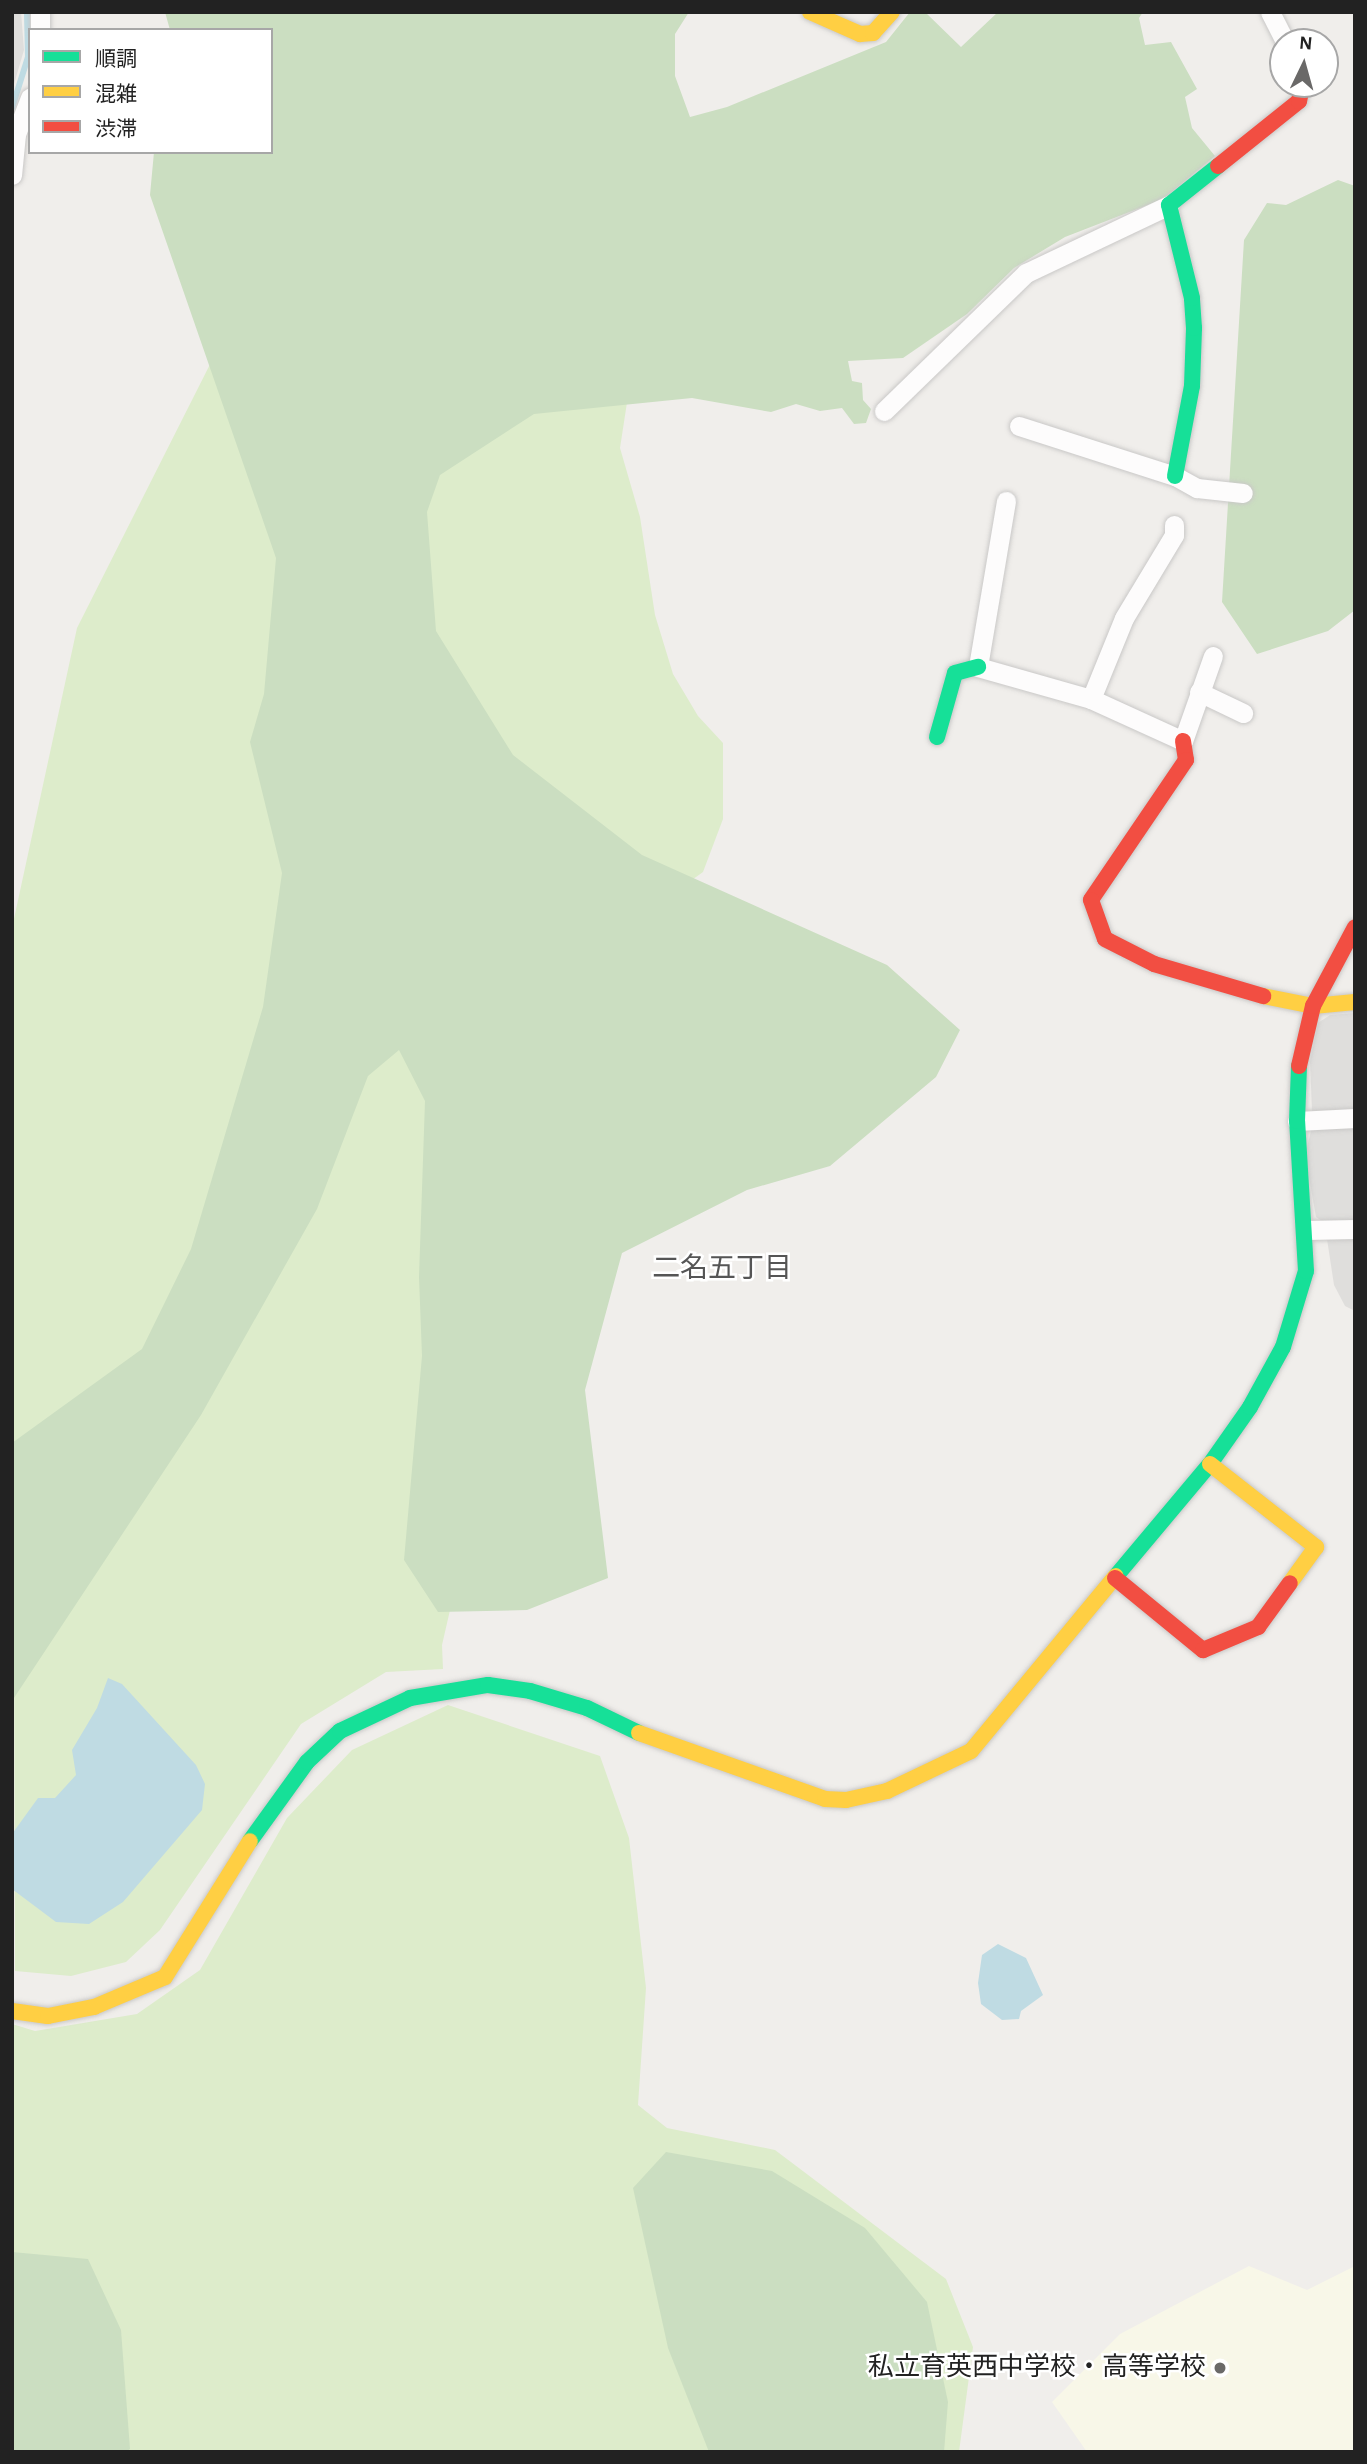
<!DOCTYPE html>
<meta charset="utf-8">
<style>
body{margin:0}
#map{position:relative;width:1367px;height:2464px;overflow:hidden;background:#f0eeeb;font-family:"Alegreya Sans","Noto Sans JP",sans-serif}
div>[style]{position:absolute}
.residential>*{inset:0;background:#dfdedc}
.education>*{inset:0;background:#f8f7e8}
.grass>*{inset:0;background:#ddeccb}
.forest>*{inset:0;background:#cbdec1}
.water>*{inset:0;background:#bfdbe3}
.stream>*{height:6px;margin:-3px;padding:0 3px;transform-origin:3px;border-radius:3px;background:#bfdbe3}
.roads{filter:drop-shadow(0 0 2px #c9c8c7) drop-shadow(0 0 2px #c9c8c7)}
.street>*{height:19px;margin:-9.5px;padding:0 9.5px;transform-origin:9.5px;border-radius:9.5px;background:#fdfcfc}
.fast>*{height:16px;margin:-8px;padding:0 8px;transform-origin:8px;border-radius:8px;background:#16e098}
.slow>*{height:16px;margin:-8px;padding:0 8px;transform-origin:8px;border-radius:8px;background:#ffcf43}
.jam>*{height:16px;margin:-8px;padding:0 8px;transform-origin:8px;border-radius:8px;background:#f24e42}
.dots>*{width:19px;height:19px;translate:-50% -50%;box-sizing:border-box;border:4px solid #fff;border-radius:50%}
span{translate:-50% -50%;white-space:nowrap;text-align:center;line-height:1.15;-webkit-text-stroke:5px #fff;paint-order:stroke}
.poi-label{font-size:26px;color:#222}
.right{translate:-100% -50%;text-align:right}
.neighbourhood-label{font-size:28px;color:#555}
.frame{position:absolute;inset:0;border:14px solid #222;pointer-events:none}
.legend{position:absolute;left:28px;top:28px;width:245px;height:126px;box-sizing:border-box;background:#fff;border:2px solid #a7a7a7;margin:0;padding:9px 12px;list-style:none;font-size:21px;color:#222}
.legend li{display:flex;align-items:center;gap:14px;height:35px}
.legend b{width:35px;border:2px solid #a7a7a7}
.north{position:absolute;left:1269px;top:28px;width:70px;height:70px;box-sizing:border-box;background:#fff;border:2px solid #a7a7a7;border-radius:50%;rotate:5deg;font-size:19px;font-weight:700;line-height:28px;text-align:center;color:#222}
.north::after{content:'';display:block;margin:auto;width:24px;height:32px;background:#6a6968;clip-path:polygon(50% 0,100% 100%,50% 72%,0 100%)}
</style>
<div id="map">
<div class="residential">
<div style="clip-path:polygon(12px 12px,21px 12px,24px 50px,12px 91px)"></div>
<div style="clip-path:polygon(1355px 1013px,1355px 1109px,1312px 1111px,1310px 1062px,1318px 1023px,1330px 1015px)"></div>
<div style="clip-path:polygon(1355px 1125px,1355px 1221px,1325px 1223px,1316px 1217px,1305px 1155px,1312px 1127px)"></div>
<div style="clip-path:polygon(1355px 1238px,1355px 1311px,1345px 1306px,1334px 1285px,1327px 1239px)"></div>
</div>
<div class="education">
<div style="clip-path:polygon(1249px 2266px,1307px 2290px,1355px 2266px,1355px 2452px,1087px 2452px,1052px 2402px,1120px 2334px)"></div>
</div>
<div class="grass">
<div style="clip-path:polygon(247px 291px,636px 344px,620px 448px,640px 517px,655px 615px,673px 674px,698px 716px,723px 743px,723px 819px,703px 872px,664px 900px,456px 1584px,442px 1645px,443px 1669px,386px 1672px,301px 1724px,160px 1930px,126px 1962px,71px 1976px,15px 1971px,12px 928px,77px 628px)"></div>
<div style="clip-path:polygon(448px 1705px,600px 1756px,629px 1838px,646px 1988px,638px 2105px,667px 2128px,775px 2150px,946px 2279px,973px 2347px,959px 2452px,12px 2452px,12px 2024px,35px 2031px,137px 2014px,200px 1970px,287px 1818px,352px 1750px)"></div>
</div>
<div class="forest">
<div style="clip-path:polygon(165px 12px,689px 12px,675px 34px,675px 76px,690px 117px,727px 107px,886px 42px,910px 12px,925px 12px,961px 47px,998px 12px,1143px 12px,1139px 18px,1145px 45px,1171px 42px,1197px 89px,1185px 97px,1192px 128px,1215px 156px,1163px 199px,1065px 237px,1014px 268px,967px 314px,903px 358px,848px 361px,852px 381px,862px 383px,863px 400px,871px 409px,866px 423px,854px 424px,842px 408px,820px 411px,796px 404px,771px 412px,692px 398px,534px 414px,440px 475px,427px 512px,436px 631px,513px 755px,642px 855px,887px 965px,960px 1030px,936px 1077px,830px 1166px,747px 1190px,622px 1253px,585px 1390px,608px 1578px,527px 1610px,438px 1612px,404px 1560px,422px 1356px,419px 1277px,425px 1101px,399px 1050px,368px 1076px,317px 1209px,201px 1415px,12px 1701px,12px 1443px,142px 1349px,191px 1249px,263px 1007px,282px 873px,250px 742px,264px 694px,276px 558px,150px 195px,154px 152px,271px 152px,271px 30px,170px 30px)"></div>
<div style="clip-path:polygon(1338px 180px,1355px 186px,1355px 610px,1328px 631px,1257px 654px,1222px 602px,1244px 240px,1267px 203px,1286px 205px)"></div>
<div style="clip-path:polygon(666px 2152px,772px 2171px,865px 2228px,927px 2302px,948px 2402px,944px 2452px,709px 2452px,668px 2348px,633px 2188px)"></div>
<div style="clip-path:polygon(12px 2252px,88px 2259px,121px 2330px,130px 2449px,126px 2452px,12px 2452px)"></div>
</div>
<div class="water">
<div style="clip-path:polygon(108px 1678px,122px 1684px,196px 1765px,205px 1784px,202px 1810px,123px 1902px,89px 1924px,56px 1922px,12px 1889px,12px 1834px,38px 1798px,55px 1798px,76px 1775px,72px 1750px,97px 1708px)"></div>
<div style="clip-path:polygon(998px 1944px,1026px 1958px,1043px 1995px,1021px 2011px,1019px 2019px,1002px 2020px,981px 2004px,978px 1983px,982px 1955px)"></div>
</div>
<div class="stream">
<div style="left:12px;top:108px;width:53px;rotate:-72.6deg"></div>
<div style="left:28px;top:57px;width:45px;rotate:-91.3deg"></div>
</div>
<div class="roads">
<div class="street">
<div style="left:40px;top:12px;width:18px;rotate:90deg"></div>
<div style="left:1270px;top:12px;width:34px;rotate:63deg"></div>
<div style="left:12px;top:175px;width:41px;rotate:-84.4deg"></div>
<div style="left:16px;top:134px;width:39px;rotate:-69deg"></div>
<div style="left:884px;top:411px;width:198px;rotate:-44.2deg"></div>
<div style="left:1026px;top:273px;width:158px;rotate:-25.4deg"></div>
<div style="left:1019px;top:426px;width:164px;rotate:17.8deg"></div>
<div style="left:1175px;top:476px;width:25px;rotate:29deg"></div>
<div style="left:1197px;top:488px;width:46px;rotate:6.2deg"></div>
<div style="left:1006px;top:501px;width:168px;rotate:99.6deg"></div>
<div style="left:978px;top:667px;width:117px;rotate:15.8deg"></div>
<div style="left:1091px;top:699px;width:101px;rotate:24.5deg"></div>
<div style="left:1183px;top:741px;width:90px;rotate:-70.6deg"></div>
<div style="left:1199px;top:692px;width:49px;rotate:25.5deg"></div>
<div style="left:1091px;top:699px;width:87px;rotate:-67.8deg"></div>
<div style="left:1124px;top:618px;width:97px;rotate:-58.9deg"></div>
<div style="left:1174px;top:535px;width:10px;rotate:-90deg"></div>
<div style="left:1297px;top:1121px;width:58px;rotate:-3deg"></div>
<div style="left:1306px;top:1230px;width:49px;rotate:-1.2deg"></div>
</div>
<div class="fast">
<div style="left:1175px;top:476px;width:92px;rotate:-79.3deg"></div>
<div style="left:1192px;top:386px;width:58px;rotate:-88deg"></div>
<div style="left:1194px;top:328px;width:30px;rotate:-94deg"></div>
<div style="left:1192px;top:298px;width:96px;rotate:-103.9deg"></div>
<div style="left:1169px;top:205px;width:63px;rotate:-38.5deg"></div>
<div style="left:937px;top:737px;width:66px;rotate:-74.3deg"></div>
<div style="left:955px;top:673px;width:24px;rotate:-15deg"></div>
<div style="left:1116px;top:1576px;width:146px;rotate:-50deg"></div>
<div style="left:1210px;top:1464px;width:70px;rotate:-54.9deg"></div>
<div style="left:1250px;top:1407px;width:68px;rotate:-61.2deg"></div>
<div style="left:1283px;top:1347px;width:79px;rotate:-73.2deg"></div>
<div style="left:1306px;top:1271px;width:150px;rotate:-93.4deg"></div>
<div style="left:1297px;top:1121px;width:55px;rotate:-87.9deg"></div>
<div style="left:250px;top:1841px;width:97px;rotate:-54.2deg"></div>
<div style="left:307px;top:1762px;width:45px;rotate:-43.2deg"></div>
<div style="left:340px;top:1731px;width:77px;rotate:-25.2deg"></div>
<div style="left:410px;top:1698px;width:79px;rotate:-9.5deg"></div>
<div style="left:488px;top:1685px;width:42px;rotate:8.1deg"></div>
<div style="left:530px;top:1691px;width:59px;rotate:16.6deg"></div>
<div style="left:587px;top:1708px;width:58px;rotate:25.7deg"></div>
</div>
<div class="slow">
<div style="left:810px;top:12px;width:55px;rotate:23.7deg"></div>
<div style="left:860px;top:34px;width:13px;rotate:-4deg"></div>
<div style="left:873px;top:33px;width:28px;rotate:-48deg"></div>
<div style="left:1263px;top:996px;width:51px;rotate:11.3deg"></div>
<div style="left:1313px;top:1006px;width:42px;rotate:-5.4deg"></div>
<div style="left:1210px;top:1464px;width:135px;rotate:38.1deg"></div>
<div style="left:1316px;top:1547px;width:44px;rotate:125.8deg"></div>
<div style="left:639px;top:1733px;width:197px;rotate:19.5deg"></div>
<div style="left:825px;top:1799px;width:21px;rotate:3deg"></div>
<div style="left:846px;top:1800px;width:42px;rotate:-12.4deg"></div>
<div style="left:887px;top:1791px;width:93px;rotate:-25.5deg"></div>
<div style="left:971px;top:1751px;width:227px;rotate:-50.4deg"></div>
<div style="left:12px;top:2011px;width:36px;rotate:8deg"></div>
<div style="left:48px;top:2016px;width:47px;rotate:-11.1deg"></div>
<div style="left:94px;top:2007px;width:77px;rotate:-22.9deg"></div>
<div style="left:165px;top:1977px;width:160px;rotate:-58deg"></div>
</div>
<div class="jam">
<div style="left:1218px;top:166px;width:104px;rotate:-38.7deg"></div>
<div style="left:1299px;top:101px;width:17px;rotate:-77deg"></div>
<div style="left:1183px;top:741px;width:19px;rotate:81deg"></div>
<div style="left:1186px;top:760px;width:169px;rotate:124.2deg"></div>
<div style="left:1091px;top:900px;width:41px;rotate:70.3deg"></div>
<div style="left:1105px;top:939px;width:55px;rotate:27deg"></div>
<div style="left:1154px;top:964px;width:114px;rotate:16.4deg"></div>
<div style="left:1299px;top:1066px;width:62px;rotate:-76.9deg"></div>
<div style="left:1313px;top:1006px;width:89px;rotate:-62deg"></div>
<div style="left:1115px;top:1578px;width:114px;rotate:39.3deg"></div>
<div style="left:1203px;top:1650px;width:60px;rotate:-22.7deg"></div>
<div style="left:1258px;top:1627px;width:54px;rotate:-54deg"></div>
</div>
</div>
<div class="dots">
<div style="left:1220px;top:2368px;background:#6a6968"></div>
</div>
<div class="poi-label">
<span class="right" style="left:1206px;top:2368px">私立育英西中学校・高等学校</span>
</div>
<div class="neighbourhood-label">
<span style="left:722px;top:1269px">二名五丁目</span>
</div>
<div class="frame"></div>
<ul class="legend">
<li><b style="height:9px;background:#16e098"></b>順調</li>
<li><b style="height:9px;background:#ffcf43"></b>混雑</li>
<li><b style="height:9px;background:#f24e42"></b>渋滞</li>
</ul>
<div class="north">N</div>
</div>
